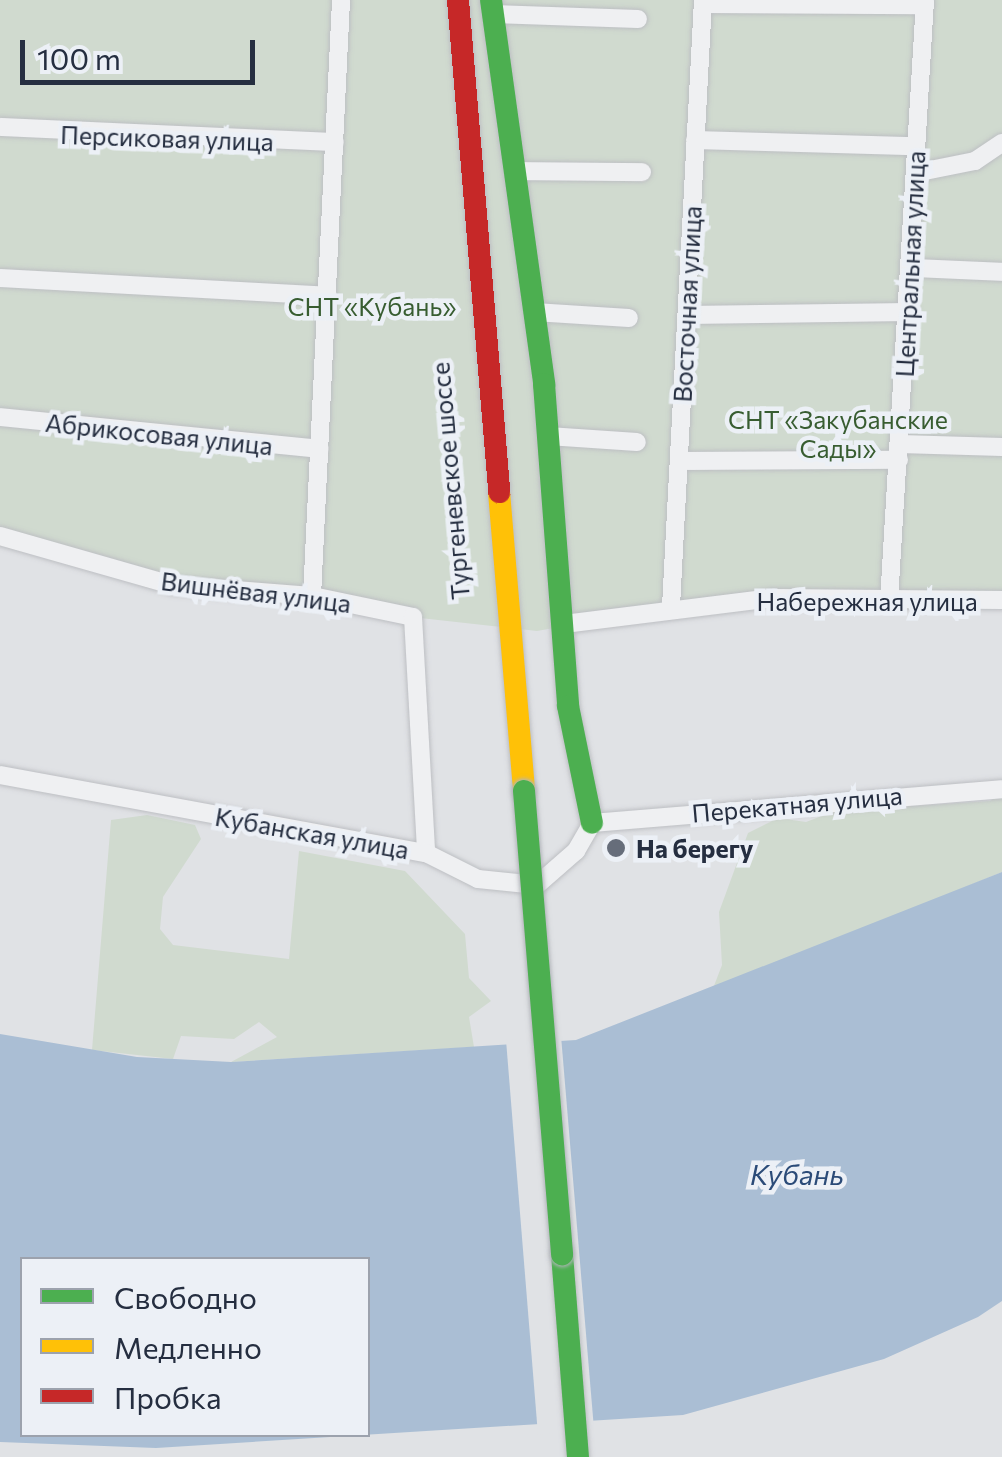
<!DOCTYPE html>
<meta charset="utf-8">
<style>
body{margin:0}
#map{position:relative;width:1002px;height:1457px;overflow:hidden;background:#e0e2e5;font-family:Commissioner,sans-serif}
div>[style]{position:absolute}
.green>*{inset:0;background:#d0dacf}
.water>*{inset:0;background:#aabed4}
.pier>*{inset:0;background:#e0e2e5}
.roads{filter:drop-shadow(0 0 2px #bdbfc3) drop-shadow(0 0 2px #bdbfc3)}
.street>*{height:18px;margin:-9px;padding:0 9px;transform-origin:9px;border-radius:9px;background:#eff0f2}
.fast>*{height:22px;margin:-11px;padding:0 11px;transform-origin:11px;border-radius:11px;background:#4caf50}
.slow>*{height:22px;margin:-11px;padding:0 11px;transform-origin:11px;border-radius:11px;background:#ffc107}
.jam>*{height:22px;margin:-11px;padding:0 11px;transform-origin:11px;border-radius:11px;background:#c62828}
.bridges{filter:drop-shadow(0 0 2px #b2b5ba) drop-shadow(0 0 2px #b2b5ba)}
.fast-bridge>*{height:22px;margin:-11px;padding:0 11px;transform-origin:11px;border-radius:11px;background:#4caf50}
.dots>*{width:28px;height:28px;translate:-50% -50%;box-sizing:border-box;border:5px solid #ecf0f6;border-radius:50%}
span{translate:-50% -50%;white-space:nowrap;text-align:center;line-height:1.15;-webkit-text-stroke:9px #ecf0f6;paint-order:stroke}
.street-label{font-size:25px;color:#252e40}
.park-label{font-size:25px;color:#385d31}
.poi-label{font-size:25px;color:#252e40;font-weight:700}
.left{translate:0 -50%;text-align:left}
.water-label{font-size:28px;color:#2b4b78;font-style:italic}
.legend{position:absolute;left:20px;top:1257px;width:350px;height:180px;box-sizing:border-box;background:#ecf0f6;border:2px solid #9ca2ad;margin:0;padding:12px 18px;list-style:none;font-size:30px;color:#252e40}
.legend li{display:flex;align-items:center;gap:20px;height:50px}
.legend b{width:50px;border:2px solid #9ca2ad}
.scale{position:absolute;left:20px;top:40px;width:235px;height:45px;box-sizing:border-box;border:5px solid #252e40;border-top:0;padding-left:12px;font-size:30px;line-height:35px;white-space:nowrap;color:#252e40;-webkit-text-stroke:8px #ecf0f6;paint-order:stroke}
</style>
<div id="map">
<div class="green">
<div style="clip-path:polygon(0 0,1002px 0,1002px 605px,671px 607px,537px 631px,177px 591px,0 540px)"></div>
<div style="clip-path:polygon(1002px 792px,1002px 872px,712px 991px,722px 965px,719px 912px,748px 833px,778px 818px,806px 822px,835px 811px,990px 801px)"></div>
<div style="clip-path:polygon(147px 815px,195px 825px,201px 839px,163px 897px,160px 929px,173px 945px,289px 959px,299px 851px,405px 871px,465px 934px,469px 978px,491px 1001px,469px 1017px,474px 1047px,231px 1062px,277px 1037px,259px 1022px,234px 1039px,181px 1036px,173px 1059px,92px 1050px,111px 820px)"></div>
</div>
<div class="water">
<div style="clip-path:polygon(evenodd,1002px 872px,1002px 1301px,978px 1317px,884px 1359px,683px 1415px,156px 1448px,0 1442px,0 1034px,137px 1057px,231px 1062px,576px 1040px,1002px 872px,22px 1260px,368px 1260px,368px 1434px,22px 1434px,22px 1260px)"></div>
</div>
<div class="pier">
<div style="clip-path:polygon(561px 1036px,594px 1429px,538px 1435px,506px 1040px)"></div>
</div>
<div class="roads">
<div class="street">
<div style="left:703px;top:4px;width:221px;rotate:0.3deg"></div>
<div style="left:493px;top:14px;width:145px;rotate:2deg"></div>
<div style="left:0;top:127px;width:335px;rotate:2.6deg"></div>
<div style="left:695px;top:140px;width:220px;rotate:1.6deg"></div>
<div style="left:515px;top:171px;width:127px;rotate:0.5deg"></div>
<div style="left:915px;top:173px;width:61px;rotate:-11.3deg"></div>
<div style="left:975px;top:161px;width:32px;rotate:-34deg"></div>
<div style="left:912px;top:268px;width:90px;rotate:2.5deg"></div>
<div style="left:0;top:278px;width:328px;rotate:3.1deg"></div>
<div style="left:534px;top:312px;width:95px;rotate:3.6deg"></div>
<div style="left:687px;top:315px;width:222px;rotate:-0.8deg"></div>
<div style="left:0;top:417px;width:321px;rotate:5.7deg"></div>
<div style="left:548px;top:436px;width:89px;rotate:3.9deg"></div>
<div style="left:900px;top:444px;width:102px;rotate:1.7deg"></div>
<div style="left:679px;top:461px;width:220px;rotate:-0.3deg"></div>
<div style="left:0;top:536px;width:179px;rotate:15.9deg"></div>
<div style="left:172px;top:585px;width:140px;rotate:4.5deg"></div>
<div style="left:312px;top:596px;width:103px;rotate:11.7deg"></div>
<div style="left:413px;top:617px;width:236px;rotate:86.8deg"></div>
<div style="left:312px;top:596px;width:597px;rotate:-87.21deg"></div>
<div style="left:889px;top:601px;width:602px;rotate:-86.57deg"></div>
<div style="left:671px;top:607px;width:608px;rotate:-86.98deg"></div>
<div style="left:564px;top:624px;width:212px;rotate:-7.1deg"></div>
<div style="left:774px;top:598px;width:228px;rotate:0.5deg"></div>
<div style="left:0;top:775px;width:433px;rotate:10.4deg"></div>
<div style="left:426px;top:853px;width:58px;rotate:26.6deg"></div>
<div style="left:478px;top:879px;width:59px;rotate:5.8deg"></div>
<div style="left:537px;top:885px;width:52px;rotate:-41.1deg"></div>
<div style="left:576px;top:851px;width:32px;rotate:-60deg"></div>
<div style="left:592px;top:823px;width:411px;rotate:-4.7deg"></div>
</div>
<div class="fast">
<div style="left:491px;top:0;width:388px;rotate:82.1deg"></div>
<div style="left:544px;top:384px;width:323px;rotate:85.7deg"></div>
<div style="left:568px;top:706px;width:119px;rotate:78.4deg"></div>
<div style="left:562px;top:1254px;width:204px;rotate:85.5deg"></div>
</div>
<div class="slow">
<div style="left:499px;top:492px;width:300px;rotate:85.2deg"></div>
</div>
<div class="jam">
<div style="left:458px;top:0;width:494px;rotate:85.2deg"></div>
</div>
</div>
<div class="bridges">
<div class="fast-bridge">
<div style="left:524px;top:791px;width:465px;rotate:85.3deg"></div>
</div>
</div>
<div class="dots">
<div style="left:616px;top:848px;background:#666d7a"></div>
</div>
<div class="street-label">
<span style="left:167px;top:138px;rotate:2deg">Персиковая улица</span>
<span style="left:910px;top:264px;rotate:-87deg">Центральная улица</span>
<span style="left:687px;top:304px;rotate:-87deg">Восточная улица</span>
<span style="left:159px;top:434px;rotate:6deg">Абрикосовая улица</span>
<span style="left:450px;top:481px;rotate:-95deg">Тургеневское шоссе</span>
<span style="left:256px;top:592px;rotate:7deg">Вишнёвая улица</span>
<span style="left:867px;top:601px">Набережная улица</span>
<span style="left:797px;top:804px;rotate:-5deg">Перекатная улица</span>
<span style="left:312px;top:833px;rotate:10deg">Кубанская улица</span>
</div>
<div class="park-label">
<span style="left:372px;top:306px">СНТ «Кубань»</span>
<span style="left:838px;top:434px">СНТ «Закубанские<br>Сады»</span>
</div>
<div class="poi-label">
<span class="left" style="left:636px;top:848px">На берегу</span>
</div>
<div class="water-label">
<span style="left:797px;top:1174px">Кубань</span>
</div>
<ul class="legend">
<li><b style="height:12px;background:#4caf50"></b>Свободно</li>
<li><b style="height:12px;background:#ffc107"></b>Медленно</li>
<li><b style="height:12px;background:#c62828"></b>Пробка</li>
</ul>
<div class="scale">100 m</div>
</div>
